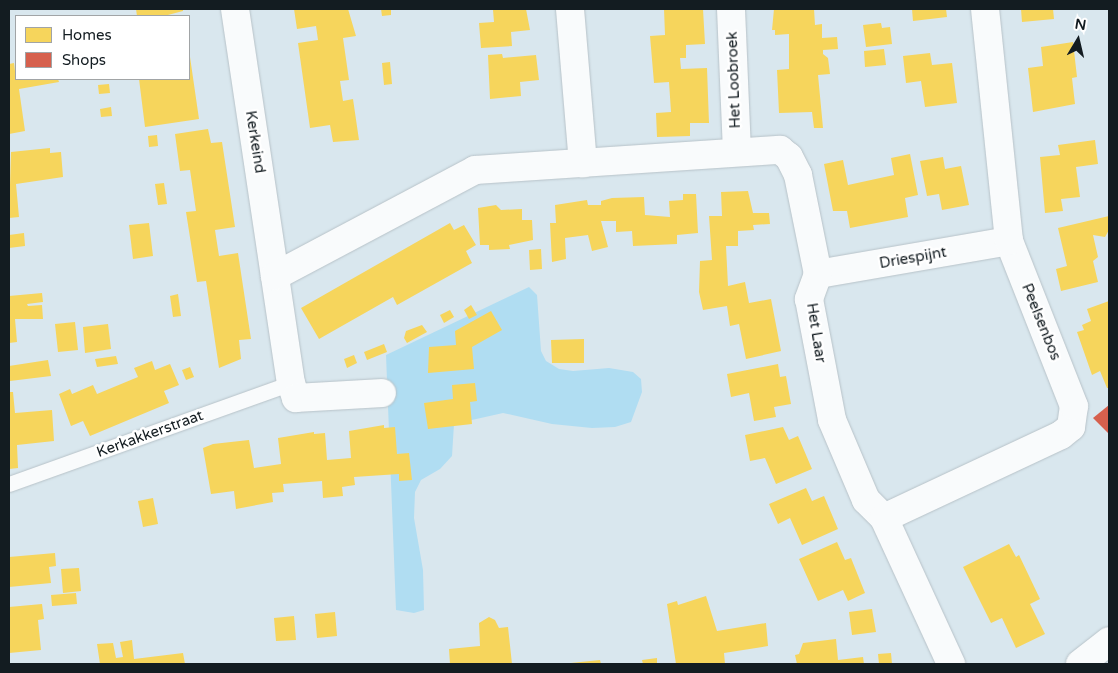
<!DOCTYPE html>
<style>
body{margin:0}
#map{position:relative;width:1118px;height:673px;overflow:hidden;background:#d9e7ee;font-family:"Varela Round",sans-serif}
div>[style]{position:absolute}
.green>*{inset:0;background:#b0ddf2}
.homes>*{inset:0;background:#f6d55c}
.shops>*{inset:0;background:#d6604d}
.roads{filter:drop-shadow(0 0 1px #b7c2c8) drop-shadow(0 0 1px #b7c2c8)}
.service>*{height:15px;margin:-7.5px;padding:0 7.5px;transform-origin:7.5px;border-radius:7.5px;background:#f9fbfc}
.minor>*{height:28px;margin:-14px;padding:0 14px;transform-origin:14px;border-radius:14px;background:#f9fbfc}
.tertiary>*{height:28px;margin:-14px;padding:0 14px;transform-origin:14px;border-radius:14px;background:#f9fbfc}
span{translate:-50% -50%;white-space:nowrap;text-align:center;line-height:1.15;-webkit-text-stroke:5px #fff;paint-order:stroke}
.street-label{font-size:15px;color:#131c21}
.frame{position:absolute;inset:0;border:10px solid #131c21;pointer-events:none}
.legend{position:absolute;left:15px;top:15px;width:175px;height:65px;box-sizing:border-box;background:#fff;border:1px solid #a1a4a6;margin:0;padding:6px 9px;list-style:none;font-size:15px;color:#131c21}
.legend li{display:flex;align-items:center;gap:10px;height:25px}
.legend b{width:25px;border:1px solid #a1a4a6}
.north{position:absolute;left:1053px;top:15px;width:50px;height:50px;-webkit-text-stroke:4px #fff;paint-order:stroke;rotate:9deg;font-size:14px;font-weight:700;line-height:20px;text-align:center;color:#131c21}
.north::after{content:'';display:block;margin:auto;width:18px;height:22px;background:#131c21;clip-path:polygon(50% 0,100% 100%,50% 72%,0 100%)}
</style>
<div id="map">
<div class="green">
<div style="clip-path:polygon(529px 287px,537px 295px,541px 351px,546px 361px,559px 369px,573px 371px,609px 368px,633px 372px,641px 379px,642px 392px,631px 422px,615px 427px,592px 428px,552px 424px,503px 413px,454px 424px,452px 456px,440px 469px,421px 480px,415px 492px,414px 518px,423px 570px,424px 610px,414px 613px,396px 610px,386px 355px)"></div>
</div>
<div class="homes">
<div style="clip-path:polygon(136px 9px,183px 9px,183px 11px,164px 16px,137px 16px)"></div>
<div style="clip-path:polygon(294px 9px,348px 9px,356px 36px,343px 38px,349px 80px,340px 81px,343px 101px,353px 99px,359px 140px,333px 142px,330px 125px,310px 128px,298px 43px,318px 40px,316px 26px,297px 29px)"></div>
<div style="clip-path:polygon(381px 9px,391px 9px,391px 15px,382px 16px)"></div>
<div style="clip-path:polygon(496px 9px,526px 9px,530px 30px,511px 32px,512px 46px,481px 48px,479px 23px,494px 22px,493px 10px)"></div>
<div style="clip-path:polygon(664px 9px,703px 9px,705px 44px,686px 45px,686px 58px,680px 58px,681px 69px,707px 68px,709px 123px,690px 123px,690px 136px,657px 137px,656px 113px,671px 112px,669px 82px,654px 83px,650px 36px,665px 35px)"></div>
<div style="clip-path:polygon(774px 9px,814px 9px,815px 25px,822px 24px,822px 38px,837px 37px,838px 49px,823px 50px,823px 54px,828px 58px,830px 74px,818px 75px,823px 128px,814px 128px,812px 112px,779px 113px,777px 70px,789px 69px,789px 34px,775px 35px,775px 30px,772px 30px)"></div>
<div style="clip-path:polygon(912px 9px,946px 9px,947px 17px,913px 21px)"></div>
<div style="clip-path:polygon(1021px 9px,1053px 9px,1054px 19px,1022px 22px)"></div>
<div style="clip-path:polygon(881px 23px,882px 28px,890px 27px,892px 44px,866px 47px,863px 25px)"></div>
<div style="clip-path:polygon(1073px 42px,1077px 77px,1072px 78px,1075px 104px,1033px 112px,1028px 68px,1043px 66px,1041px 47px)"></div>
<div style="clip-path:polygon(884px 49px,886px 65px,865px 67px,864px 51px)"></div>
<div style="clip-path:polygon(189px 50px,199px 119px,145px 127px,139px 79px,189px 79px)"></div>
<div style="clip-path:polygon(930px 53px,932px 65px,952px 63px,957px 103px,925px 107px,921px 81px,906px 83px,903px 56px)"></div>
<div style="clip-path:polygon(502px 54px,503px 58px,536px 55px,539px 80px,520px 82px,521px 96px,490px 99px,488px 55px)"></div>
<div style="clip-path:polygon(390px 62px,392px 84px,384px 85px,382px 63px)"></div>
<div style="clip-path:polygon(14px 63px,16px 79px,58px 79px,59px 82px,19px 89px,25px 131px,9px 134px,9px 64px)"></div>
<div style="clip-path:polygon(109px 84px,110px 93px,99px 94px,98px 85px)"></div>
<div style="clip-path:polygon(111px 107px,112px 116px,101px 117px,100px 109px)"></div>
<div style="clip-path:polygon(208px 129px,211px 143px,222px 142px,235px 227px,215px 230px,219px 256px,238px 253px,251px 339px,239px 340px,241px 359px,219px 368px,206px 281px,197px 282px,186px 212px,196px 211px,190px 170px,180px 171px,175px 134px)"></div>
<div style="clip-path:polygon(157px 135px,158px 146px,149px 147px,148px 136px)"></div>
<div style="clip-path:polygon(1095px 140px,1098px 164px,1076px 167px,1080px 197px,1061px 199px,1063px 211px,1045px 213px,1040px 157px,1060px 155px,1058px 145px)"></div>
<div style="clip-path:polygon(50px 148px,50px 153px,61px 152px,63px 177px,16px 184px,19px 217px,9px 218px,11px 152px)"></div>
<div style="clip-path:polygon(910px 154px,918px 195px,905px 198px,908px 217px,850px 228px,847px 211px,833px 211px,824px 164px,843px 160px,848px 185px,894px 175px,891px 158px)"></div>
<div style="clip-path:polygon(943px 157px,945px 169px,961px 166px,969px 205px,942px 210px,939px 194px,927px 196px,920px 161px)"></div>
<div style="clip-path:polygon(164px 183px,167px 204px,158px 205px,155px 184px)"></div>
<div style="clip-path:polygon(748px 191px,753px 213px,769px 213px,770px 224px,753px 225px,754px 230px,738px 231px,738px 246px,726px 246px,728px 286px,745px 282px,749px 303px,771px 299px,781px 351px,746px 359px,739px 324px,730px 326px,727px 306px,703px 310px,699px 292px,700px 261px,712px 260px,709px 216px,722px 216px,721px 192px)"></div>
<div style="clip-path:polygon(683px 194px,696px 194px,698px 233px,677px 235px,677px 244px,633px 246px,632px 231px,616px 232px,616px 221px,601px 221px,608px 247px,592px 251px,588px 235px,565px 238px,566px 259px,552px 262px,550px 223px,556px 223px,555px 205px,587px 200px,588px 205px,601px 205px,601px 201px,612px 198px,644px 197px,645px 215px,670px 217px,669px 201px,683px 200px)"></div>
<div style="clip-path:polygon(496px 205px,501px 210px,522px 209px,522px 220px,532px 220px,533px 240px,509px 245px,510px 249px,489px 250px,489px 245px,480px 245px,478px 208px)"></div>
<div style="clip-path:polygon(1109px 216px,1109px 230px,1105px 237px,1093px 235px,1098px 257px,1093px 261px,1098px 282px,1061px 291px,1056px 269px,1067px 266px,1058px 228px)"></div>
<div style="clip-path:polygon(149px 223px,153px 256px,133px 259px,129px 225px)"></div>
<div style="clip-path:polygon(450px 223px,454px 230px,464px 225px,476px 245px,466px 251px,472px 263px,397px 305px,393px 297px,319px 339px,301px 308px)"></div>
<div style="clip-path:polygon(24px 233px,25px 246px,9px 248px,9px 235px)"></div>
<div style="clip-path:polygon(541px 249px,542px 269px,530px 270px,529px 250px)"></div>
<div style="clip-path:polygon(42px 293px,43px 302px,27px 304px,28px 306px,42px 305px,43px 319px,15px 319px,17px 342px,9px 343px,9px 296px)"></div>
<div style="clip-path:polygon(178px 294px,181px 316px,173px 317px,170px 296px)"></div>
<div style="clip-path:polygon(1109px 301px,1109px 388px,1107px 388px,1100px 371px,1092px 375px,1077px 332px,1084px 330px,1082px 325px,1091px 321px,1087px 309px)"></div>
<div style="clip-path:polygon(471px 305px,477px 315px,469px 319px,464px 310px)"></div>
<div style="clip-path:polygon(450px 310px,454px 317px,444px 323px,440px 315px)"></div>
<div style="clip-path:polygon(491px 311px,502px 330px,472px 347px,474px 369px,428px 373px,429px 347px,456px 345px,455px 331px)"></div>
<div style="clip-path:polygon(75px 322px,78px 350px,58px 352px,55px 324px)"></div>
<div style="clip-path:polygon(108px 324px,111px 349px,85px 353px,83px 327px)"></div>
<div style="clip-path:polygon(422px 325px,427px 332px,407px 343px,404px 338px,406px 331px)"></div>
<div style="clip-path:polygon(584px 339px,584px 363px,552px 363px,551px 340px)"></div>
<div style="clip-path:polygon(384px 344px,387px 352px,367px 360px,364px 352px)"></div>
<div style="clip-path:polygon(354px 355px,357px 363px,347px 368px,344px 359px)"></div>
<div style="clip-path:polygon(116px 356px,118px 364px,97px 367px,95px 359px)"></div>
<div style="clip-path:polygon(48px 360px,51px 376px,10px 381px,9px 366px)"></div>
<div style="clip-path:polygon(152px 361px,155px 370px,170px 364px,179px 385px,164px 391px,169px 403px,90px 436px,83px 421px,71px 426px,59px 394px,70px 389px,72px 394px,93px 385px,97px 394px,138px 377px,134px 368px)"></div>
<div style="clip-path:polygon(778px 364px,780px 377px,786px 376px,791px 404px,774px 407px,776px 417px,754px 421px,749px 393px,731px 397px,727px 374px)"></div>
<div style="clip-path:polygon(190px 367px,194px 377px,186px 380px,182px 370px)"></div>
<div style="clip-path:polygon(475px 383px,477px 401px,470px 402px,472px 424px,428px 429px,424px 403px,453px 399px,452px 385px)"></div>
<div style="clip-path:polygon(9px 392px,13px 392px,15px 413px,52px 410px,54px 441px,17px 445px,18px 468px,9px 469px)"></div>
<div style="clip-path:polygon(384px 425px,384px 428px,395px 427px,397px 454px,409px 453px,412px 480px,399px 481px,399px 474px,354px 477px,355px 485px,342px 487px,343px 496px,323px 498px,322px 481px,283px 484px,284px 492px,272px 493px,273px 502px,236px 509px,234px 491px,211px 494px,203px 448px,213px 444px,249px 440px,254px 468px,281px 464px,278px 438px,314px 432px,314px 434px,325px 433px,327px 460px,351px 458px,349px 431px)"></div>
<div style="clip-path:polygon(783px 427px,789px 440px,798px 436px,812px 469px,776px 484px,765px 458px,750px 461px,745px 435px)"></div>
<div style="clip-path:polygon(806px 488px,812px 501px,824px 496px,838px 529px,802px 545px,790px 518px,778px 524px,769px 504px)"></div>
<div style="clip-path:polygon(153px 498px,158px 524px,143px 527px,138px 501px)"></div>
<div style="clip-path:polygon(837px 542px,845px 560px,851px 558px,865px 593px,848px 601px,843px 590px,818px 601px,799px 559px)"></div>
<div style="clip-path:polygon(1009px 544px,1016px 557px,1019px 555px,1040px 599px,1030px 604px,1045px 634px,1016px 648px,1002px 618px,991px 623px,963px 567px)"></div>
<div style="clip-path:polygon(55px 553px,56px 566px,49px 567px,51px 583px,9px 587px,9px 557px)"></div>
<div style="clip-path:polygon(79px 568px,81px 591px,63px 593px,61px 569px)"></div>
<div style="clip-path:polygon(76px 593px,77px 604px,52px 606px,51px 595px)"></div>
<div style="clip-path:polygon(706px 596px,717px 631px,766px 623px,768px 646px,724px 653px,725px 664px,676px 664px,667px 604px,677px 601px,678px 605px)"></div>
<div style="clip-path:polygon(42px 604px,44px 619px,38px 620px,41px 650px,9px 653px,9px 607px)"></div>
<div style="clip-path:polygon(872px 609px,876px 632px,852px 635px,849px 612px)"></div>
<div style="clip-path:polygon(335px 612px,337px 636px,317px 638px,315px 614px)"></div>
<div style="clip-path:polygon(294px 616px,296px 640px,276px 641px,274px 618px)"></div>
<div style="clip-path:polygon(489px 617px,495px 620px,499px 628px,508px 627px,512px 664px,450px 664px,449px 649px,480px 646px,479px 623px)"></div>
<div style="clip-path:polygon(836px 639px,838px 660px,863px 657px,864px 664px,797px 664px,795px 655px,799px 654px,803px 643px)"></div>
<div style="clip-path:polygon(132px 640px,134px 659px,183px 653px,185px 664px,100px 664px,97px 644px,113px 643px,116px 658px,123px 657px,120px 642px)"></div>
<div style="clip-path:polygon(891px 653px,892px 664px,879px 664px,878px 654px)"></div>
<div style="clip-path:polygon(657px 658px,657px 664px,643px 664px,642px 660px)"></div>
<div style="clip-path:polygon(600px 660px,601px 664px,571px 664px,571px 663px)"></div>
</div>
<div class="shops">
<div style="clip-path:polygon(1109px 405px,1109px 434px,1093px 418px)"></div>
</div>
<div class="roads">
<div class="service">
<div style="left:9px;top:484px;width:300px;rotate:-19.7deg"></div>
</div>
<div class="minor">
<div style="left:235px;top:9px;width:378px;rotate:81.5deg"></div>
<div style="left:291px;top:383px;width:16px;rotate:72deg"></div>
<div style="left:296px;top:398px;width:86px;rotate:-3.3deg"></div>
<div style="left:570px;top:9px;width:155px;rotate:85.2deg"></div>
<div style="left:731px;top:9px;width:143px;rotate:87.6deg"></div>
<div style="left:818px;top:274px;width:194px;rotate:-9.8deg"></div>
<div style="left:275px;top:276px;width:226px;rotate:-27.9deg"></div>
<div style="left:475px;top:170px;width:306px;rotate:-3.8deg"></div>
<div style="left:780px;top:150px;width:11px;rotate:38deg"></div>
<div style="left:789px;top:157px;width:20px;rotate:63deg"></div>
<div style="left:798px;top:175px;width:101px;rotate:78.6deg"></div>
<div style="left:818px;top:274px;width:27px;rotate:110deg"></div>
<div style="left:809px;top:299px;width:123px;rotate:79.2deg"></div>
<div style="left:832px;top:420px;width:87px;rotate:67deg"></div>
<div style="left:866px;top:500px;width:25px;rotate:45deg"></div>
<div style="left:884px;top:518px;width:161px;rotate:65.3deg"></div>
<div style="left:884px;top:518px;width:195px;rotate:-25.1deg"></div>
<div style="left:1061px;top:435px;width:13px;rotate:-39deg"></div>
<div style="left:1071px;top:427px;width:21px;rotate:-82deg"></div>
<div style="left:1074px;top:406px;width:177px;rotate:-111.5deg"></div>
<div style="left:1009px;top:241px;width:233px;rotate:-95.9deg"></div>
</div>
<div class="tertiary">
<div style="left:1080px;top:664px;width:37px;rotate:-38deg"></div>
</div>
</div>
<div class="street-label">
<span style="left:734px;top:80px;rotate:-92deg">Het Loobroek</span>
<span style="left:255px;top:142px;rotate:81deg">Kerkeind</span>
<span style="left:913px;top:258px;rotate:-10deg">Driespijnt</span>
<span style="left:1041px;top:322px;rotate:68deg">Peelsenbos</span>
<span style="left:816px;top:333px;rotate:81deg">Het Laar</span>
<span style="left:150px;top:434px;rotate:-20deg">Kerkakkerstraat</span>
</div>
<div class="frame"></div>
<ul class="legend">
<li><b style="height:14px;background:#f6d55c"></b>Homes</li>
<li><b style="height:14px;background:#d6604d"></b>Shops</li>
</ul>
<div class="north">N</div>
</div>
